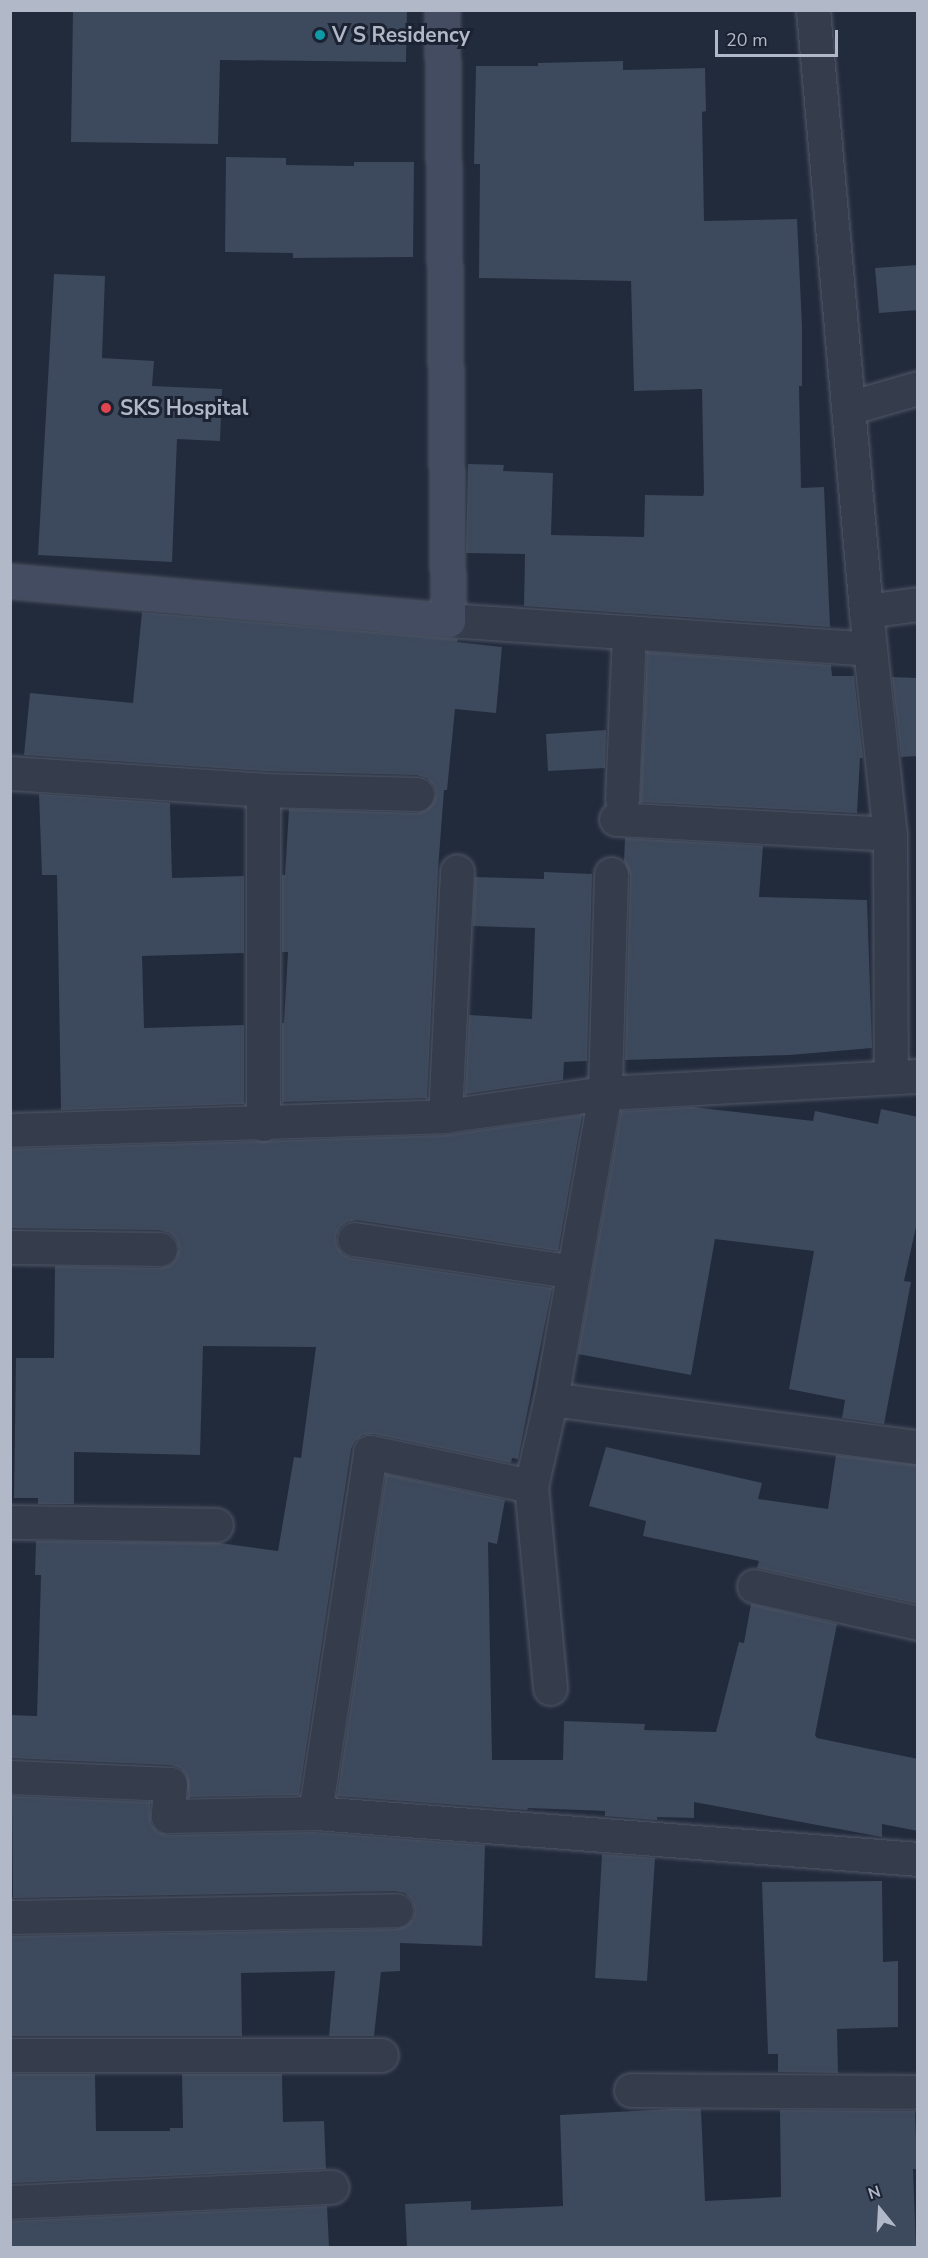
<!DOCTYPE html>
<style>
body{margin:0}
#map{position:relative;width:928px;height:2258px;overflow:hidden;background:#222b3c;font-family:"Nunito Sans",sans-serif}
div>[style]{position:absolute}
.building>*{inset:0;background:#3d495c}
.roads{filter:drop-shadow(0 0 2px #515867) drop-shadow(0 0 2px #515867)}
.street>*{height:33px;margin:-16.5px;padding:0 16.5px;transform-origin:16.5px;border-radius:16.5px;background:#353d4c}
.secondary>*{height:33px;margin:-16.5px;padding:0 16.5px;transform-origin:16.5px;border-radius:16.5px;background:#434c60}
.dots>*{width:16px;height:16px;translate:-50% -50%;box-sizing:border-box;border:3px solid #1b2231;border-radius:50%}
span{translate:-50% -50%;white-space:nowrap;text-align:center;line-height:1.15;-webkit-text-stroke:6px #1b2231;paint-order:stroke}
.poi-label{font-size:21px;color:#b1b8c8;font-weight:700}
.left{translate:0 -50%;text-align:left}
.frame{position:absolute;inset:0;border:12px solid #b1b8c8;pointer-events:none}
.north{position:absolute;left:850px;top:2180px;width:60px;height:60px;-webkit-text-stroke:4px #1b2231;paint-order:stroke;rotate:342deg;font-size:16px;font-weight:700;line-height:24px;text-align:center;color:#b1b8c8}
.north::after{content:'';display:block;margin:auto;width:21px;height:27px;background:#b1b8c8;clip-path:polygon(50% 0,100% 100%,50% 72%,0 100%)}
.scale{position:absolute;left:715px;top:30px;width:123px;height:27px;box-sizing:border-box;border:3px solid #b1b8c8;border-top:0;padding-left:8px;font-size:18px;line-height:21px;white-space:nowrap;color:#b1b8c8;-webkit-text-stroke:4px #1b2231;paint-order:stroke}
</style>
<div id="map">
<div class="building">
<div style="clip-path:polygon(73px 10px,407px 10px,406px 62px,220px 60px,218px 144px,71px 142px)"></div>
<div style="clip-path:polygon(623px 61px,623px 70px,705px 68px,706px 111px,702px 112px,704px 221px,797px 219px,802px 326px,802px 386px,799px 386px,801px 488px,824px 487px,830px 627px,524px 606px,525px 554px,466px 553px,468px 464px,504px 465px,503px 471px,553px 473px,551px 535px,644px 537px,645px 495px,703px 496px,704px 493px,702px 389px,634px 391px,631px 281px,479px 278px,480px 164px,474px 164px,476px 66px,538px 66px,538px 63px)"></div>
<div style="clip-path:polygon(226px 157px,286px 158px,286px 165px,354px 166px,354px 162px,414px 162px,413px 257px,293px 258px,293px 253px,225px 252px)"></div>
<div style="clip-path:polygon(918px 265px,918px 310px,879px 313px,875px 268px)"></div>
<div style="clip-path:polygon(54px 274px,105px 276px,102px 358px,154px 361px,152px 386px,222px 389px,220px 441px,177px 439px,172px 562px,38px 555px)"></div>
<div style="clip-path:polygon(142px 612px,458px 639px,457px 642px,502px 647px,496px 713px,455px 709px,447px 790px,444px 790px,438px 870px,427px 1098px,282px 1102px,282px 1023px,284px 1023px,288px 952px,282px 952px,282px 875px,285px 875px,289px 809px,417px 813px,426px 810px,433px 803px,436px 794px,434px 786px,427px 778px,417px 775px,264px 771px,24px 755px,30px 693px,133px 703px)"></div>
<div style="clip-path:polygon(647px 652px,831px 665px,832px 676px,854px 676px,863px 758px,860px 758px,857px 813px,640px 802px)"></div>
<div style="clip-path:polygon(892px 677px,918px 678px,918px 756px,901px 757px)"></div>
<div style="clip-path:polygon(606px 730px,605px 768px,548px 771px,546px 734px)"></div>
<div style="clip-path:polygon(39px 794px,170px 803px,172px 878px,244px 876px,244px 953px,142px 956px,144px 1028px,244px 1025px,244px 1104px,61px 1110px,57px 875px,42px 875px)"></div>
<div style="clip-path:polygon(625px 838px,763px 846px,759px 897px,867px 900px,872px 1048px,790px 1055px,625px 1060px,630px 875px,624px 861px)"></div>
<div style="clip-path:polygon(544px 872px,592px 874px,587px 1061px,564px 1062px,563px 1080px,465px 1094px,469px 1015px,532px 1019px,535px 928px,473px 926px,475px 877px,544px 879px)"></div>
<div style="clip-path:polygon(693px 1107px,813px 1121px,815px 1111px,878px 1124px,881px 1109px,918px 1117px,918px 1218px,904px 1281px,911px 1282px,884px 1424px,842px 1418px,845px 1400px,789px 1389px,814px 1251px,715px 1239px,691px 1375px,578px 1354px,621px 1111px)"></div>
<div style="clip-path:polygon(582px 1115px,558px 1251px,357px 1220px,347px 1222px,340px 1227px,336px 1236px,337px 1246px,343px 1254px,351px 1258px,552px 1288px,518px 1459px,512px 1458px,511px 1463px,374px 1434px,363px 1435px,355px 1441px,351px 1449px,299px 1795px,188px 1797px,186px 1775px,180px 1768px,171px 1765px,10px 1758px,10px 1715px,37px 1716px,41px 1575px,35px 1575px,36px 1541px,220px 1543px,278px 1551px,294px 1457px,301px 1458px,316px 1347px,203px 1346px,200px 1455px,74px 1452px,74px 1504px,38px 1504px,38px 1498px,14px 1498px,16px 1358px,54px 1358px,55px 1266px,160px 1268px,170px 1265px,176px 1259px,179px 1249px,176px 1239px,170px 1233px,160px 1230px,11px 1228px,10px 1149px,446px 1135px)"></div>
<div style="clip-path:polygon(606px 1447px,762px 1483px,758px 1499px,828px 1509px,836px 1455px,918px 1465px,918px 1604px,757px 1568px,759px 1561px,643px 1536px,646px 1521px,589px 1506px)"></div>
<div style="clip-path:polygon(386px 1474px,505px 1500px,497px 1544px,488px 1542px,492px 1760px,563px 1760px,564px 1721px,645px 1724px,644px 1730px,716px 1732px,739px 1642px,744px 1643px,751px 1604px,837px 1624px,815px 1735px,817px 1738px,918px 1759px,918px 1831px,882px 1824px,882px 1837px,694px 1802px,694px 1818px,657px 1817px,657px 1820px,605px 1816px,605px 1811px,528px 1808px,527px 1810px,337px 1796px)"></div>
<div style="clip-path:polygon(12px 1796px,150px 1802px,151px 1824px,158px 1832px,168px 1835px,314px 1832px,485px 1845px,482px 1946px,400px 1943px,400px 1971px,381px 1972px,374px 2036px,329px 2036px,335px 1971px,241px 1973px,242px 2036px,10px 2036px,10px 1936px,396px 1929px,406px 1926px,413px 1919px,415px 1910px,412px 1900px,405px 1893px,396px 1891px,13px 1898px)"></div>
<div style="clip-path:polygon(602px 1854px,655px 1858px,647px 1981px,595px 1978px)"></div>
<div style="clip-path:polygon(882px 1881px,883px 1962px,898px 1961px,898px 2027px,837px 2029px,838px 2073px,778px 2072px,778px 2054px,768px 2054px,762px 1882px)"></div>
<div style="clip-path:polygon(10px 2074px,95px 2074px,96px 2131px,170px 2131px,170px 2128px,183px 2128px,182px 2074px,282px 2074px,283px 2122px,324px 2121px,326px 2169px,10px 2183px)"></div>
<div style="clip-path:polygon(671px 2109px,701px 2109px,705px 2201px,781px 2197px,780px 2110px,915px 2111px,917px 2169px,913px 2169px,916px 2247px,407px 2247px,405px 2204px,471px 2201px,471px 2210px,563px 2206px,560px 2115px)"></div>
<div style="clip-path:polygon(327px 2206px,329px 2247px,10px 2247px,10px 2221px)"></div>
</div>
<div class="roads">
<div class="street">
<div style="left:813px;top:10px;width:603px;rotate:84.96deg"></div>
<div style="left:866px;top:611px;width:224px;rotate:83.9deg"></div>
<div style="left:890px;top:834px;width:243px;rotate:89.8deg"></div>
<div style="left:848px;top:408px;width:73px;rotate:-15.9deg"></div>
<div style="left:866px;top:611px;width:52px;rotate:-7.7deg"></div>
<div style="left:448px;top:620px;width:423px;rotate:3.9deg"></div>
<div style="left:10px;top:773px;width:254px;rotate:3.8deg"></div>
<div style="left:263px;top:790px;width:154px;rotate:1.5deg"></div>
<div style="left:263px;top:790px;width:334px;rotate:90deg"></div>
<div style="left:622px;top:799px;width:167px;rotate:-87.6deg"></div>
<div style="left:616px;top:819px;width:274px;rotate:3.1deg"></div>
<div style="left:611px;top:874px;width:219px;rotate:91.6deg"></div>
<div style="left:605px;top:1093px;width:311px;rotate:100deg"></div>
<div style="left:551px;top:1399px;width:370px;rotate:7.5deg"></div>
<div style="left:445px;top:1116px;width:245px;rotate:-87.2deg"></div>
<div style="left:10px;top:1130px;width:435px;rotate:-1.8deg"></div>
<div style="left:445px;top:1116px;width:162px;rotate:-8.2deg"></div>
<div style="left:605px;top:1093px;width:313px;rotate:-3.1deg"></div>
<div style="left:354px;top:1239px;width:222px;rotate:8.5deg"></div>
<div style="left:10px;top:1247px;width:150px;rotate:0.8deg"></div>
<div style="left:531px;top:1486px;width:203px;rotate:84.6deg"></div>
<div style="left:10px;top:1522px;width:206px;rotate:0.8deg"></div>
<div style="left:754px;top:1586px;width:168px;rotate:12.7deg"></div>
<div style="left:10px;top:1777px;width:160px;rotate:2.5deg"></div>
<div style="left:170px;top:1784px;width:32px;rotate:94deg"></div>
<div style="left:168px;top:1816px;width:147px;rotate:-1.2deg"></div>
<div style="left:315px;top:1813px;width:605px;rotate:4.36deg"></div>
<div style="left:315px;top:1813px;width:365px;rotate:-81.3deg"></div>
<div style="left:370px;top:1452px;width:165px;rotate:11.9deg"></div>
<div style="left:531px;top:1486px;width:89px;rotate:-77.1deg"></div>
<div style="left:10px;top:1917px;width:386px;rotate:-1deg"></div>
<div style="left:10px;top:2055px;width:371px"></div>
<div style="left:631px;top:2090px;width:287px;rotate:0.4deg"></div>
<div style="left:10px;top:2202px;width:322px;rotate:-2.7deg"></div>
</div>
<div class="secondary">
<div style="left:10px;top:581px;width:440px;rotate:5.1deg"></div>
<div style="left:448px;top:620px;width:610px;rotate:-90.56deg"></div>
</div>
</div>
<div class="dots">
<div style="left:320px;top:35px;background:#0f9aa8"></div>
<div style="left:106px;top:408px;background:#e0444e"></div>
</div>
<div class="poi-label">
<span class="left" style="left:332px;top:35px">V S Residency</span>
<span class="left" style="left:120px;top:408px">SKS Hospital</span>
</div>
<div class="frame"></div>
<div class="north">N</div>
<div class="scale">20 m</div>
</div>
